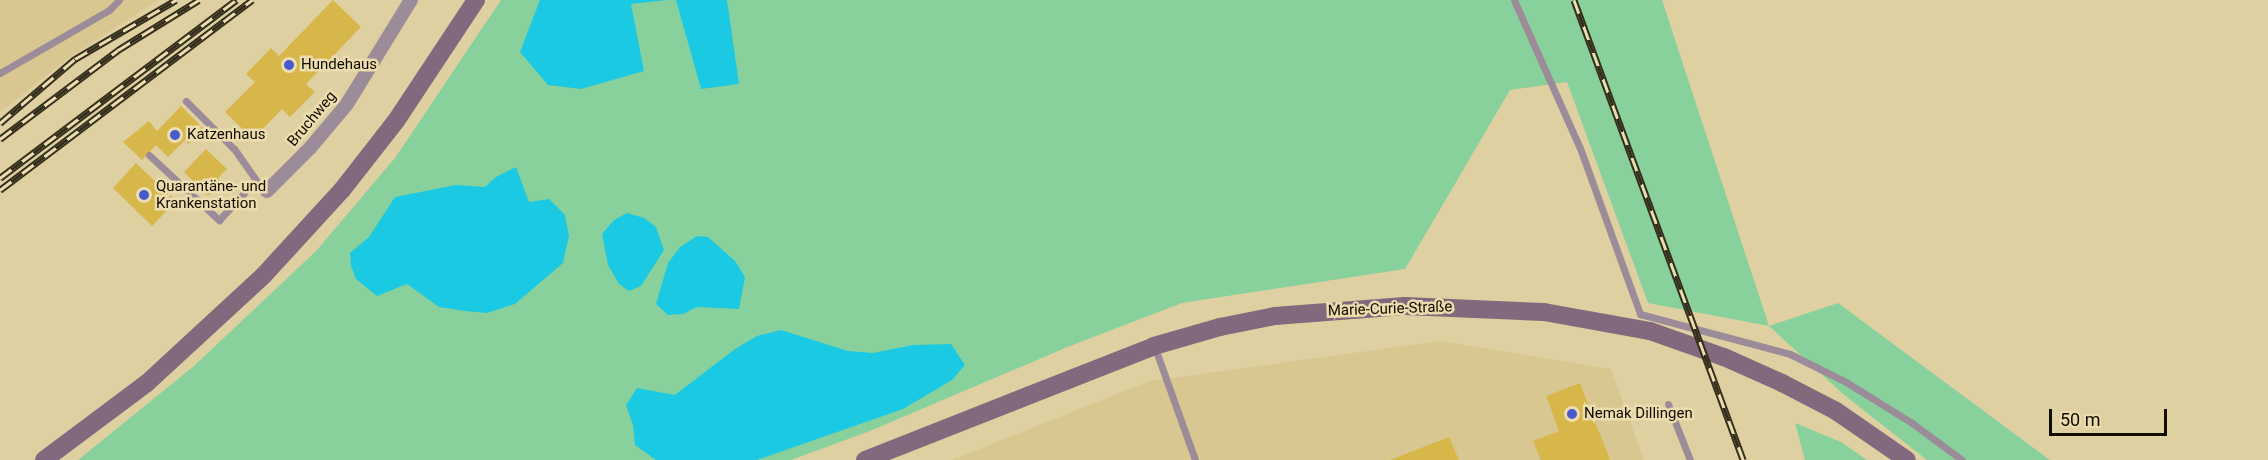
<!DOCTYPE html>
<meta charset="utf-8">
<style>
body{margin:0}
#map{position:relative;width:2268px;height:460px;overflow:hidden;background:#dfd0a2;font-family:Roboto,sans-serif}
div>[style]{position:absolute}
.built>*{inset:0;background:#d9c791}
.green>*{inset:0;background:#89d19c}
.water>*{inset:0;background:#1cc9e3}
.building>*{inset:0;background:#d7b64a}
.lane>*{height:7px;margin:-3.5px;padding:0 3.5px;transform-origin:3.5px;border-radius:3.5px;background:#9c8b99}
.street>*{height:14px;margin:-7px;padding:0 7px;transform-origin:7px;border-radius:7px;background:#9c8b99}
.secondary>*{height:18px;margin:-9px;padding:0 9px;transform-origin:9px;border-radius:9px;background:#82697e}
.rail>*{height:7px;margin-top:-3.5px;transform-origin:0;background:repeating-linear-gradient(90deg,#ecddae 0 14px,#342e1c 0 28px);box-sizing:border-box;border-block:2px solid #342e1c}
.dots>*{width:16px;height:16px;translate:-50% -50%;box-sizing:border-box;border:3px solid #ecddae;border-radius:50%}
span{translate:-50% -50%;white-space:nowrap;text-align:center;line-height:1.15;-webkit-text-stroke:5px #ecddae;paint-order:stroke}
.poi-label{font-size:15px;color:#110c00}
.left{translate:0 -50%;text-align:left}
.street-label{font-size:15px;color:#110c00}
.scale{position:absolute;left:2049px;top:409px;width:118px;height:27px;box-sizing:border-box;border:3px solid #110c00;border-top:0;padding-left:8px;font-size:18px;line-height:21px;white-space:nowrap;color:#110c00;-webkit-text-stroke:4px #ecddae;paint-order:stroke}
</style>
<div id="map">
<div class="built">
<div style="clip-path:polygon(0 0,158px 0,72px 56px,0 112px)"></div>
<div style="clip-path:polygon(1440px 341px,1611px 369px,1644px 460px,952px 460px,1150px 381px)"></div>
</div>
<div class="green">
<div style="clip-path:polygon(501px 0,1662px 0,1769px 326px,1838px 303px,2050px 460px,1927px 460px,1843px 394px,1769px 326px,1648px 303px,1567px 82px,1510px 90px,1405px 269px,1182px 303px,1070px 346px,870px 431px,791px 460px,78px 460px,194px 366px,316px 251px,395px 158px)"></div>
<div style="clip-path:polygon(1795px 423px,1841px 442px,1867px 460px,1805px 460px)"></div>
</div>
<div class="water">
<div style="clip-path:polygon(540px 0,667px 0,631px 4px,644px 71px,581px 89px,548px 85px,520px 52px)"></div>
<div style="clip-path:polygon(676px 0,727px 0,739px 84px,701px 89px)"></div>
<div style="clip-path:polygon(516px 167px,529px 202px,549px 199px,565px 215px,569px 236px,563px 263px,515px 304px,487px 313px,465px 311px,439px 307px,407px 284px,377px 296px,356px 279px,351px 266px,350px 253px,369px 237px,395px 197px,456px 185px,485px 187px,496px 177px)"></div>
<div style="clip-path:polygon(627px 213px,644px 218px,656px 227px,664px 250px,641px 286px,629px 291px,619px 284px,608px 265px,602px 234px,614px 220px)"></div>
<div style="clip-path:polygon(697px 236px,708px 237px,735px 261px,745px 277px,739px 309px,697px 307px,683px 314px,668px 315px,656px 304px,668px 263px,680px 247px)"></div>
<div style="clip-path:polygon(781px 330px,848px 351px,873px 353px,913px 345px,951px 344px,965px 365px,952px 380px,903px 409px,757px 460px,656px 460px,635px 445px,633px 425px,626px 405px,637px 388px,675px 395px,735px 349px,757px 336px)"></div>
</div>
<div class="building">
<div style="clip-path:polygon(333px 0,361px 27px,306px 84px,315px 92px,290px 117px,282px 109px,253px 139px,225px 112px,255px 82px,246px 74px,271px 48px,279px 56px)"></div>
<div style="clip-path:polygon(181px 106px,204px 129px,188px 144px,185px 140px,168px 157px,156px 145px,142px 160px,123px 142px,149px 121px,157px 131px)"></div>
<div style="clip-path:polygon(206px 149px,227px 169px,218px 178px,221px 182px,208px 196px,184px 172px)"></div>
<div style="clip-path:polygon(136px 163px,176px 201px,152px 226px,113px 188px)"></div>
<div style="clip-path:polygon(1580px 383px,1610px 460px,1541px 460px,1533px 441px,1559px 431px,1546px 396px)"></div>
<div style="clip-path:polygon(1449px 437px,1459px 460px,1390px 460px)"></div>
</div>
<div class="lane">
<div style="left:1514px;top:0;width:162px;rotate:66deg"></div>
<div style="left:1580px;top:148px;width:177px;rotate:70.1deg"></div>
<div style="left:1640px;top:314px;width:155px;rotate:14.9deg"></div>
<div style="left:1790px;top:354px;width:63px;rotate:26.6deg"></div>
<div style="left:1846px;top:382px;width:78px;rotate:31.8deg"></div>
<div style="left:1912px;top:423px;width:62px;rotate:36.5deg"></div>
<div style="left:0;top:73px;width:126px;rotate:-30deg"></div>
<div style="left:109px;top:10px;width:14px;rotate:-45deg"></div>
<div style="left:149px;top:155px;width:96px;rotate:42.9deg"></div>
<div style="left:219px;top:220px;width:54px;rotate:-47.2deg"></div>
<div style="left:256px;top:180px;width:38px;rotate:-125deg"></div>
<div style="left:234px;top:149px;width:68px;rotate:-135deg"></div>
<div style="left:1155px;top:348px;width:119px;rotate:70.3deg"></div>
<div style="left:1668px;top:404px;width:60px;rotate:68.6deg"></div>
</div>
<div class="street">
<div style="left:267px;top:191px;width:61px;rotate:-45deg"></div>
<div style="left:310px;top:148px;width:57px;rotate:-49.9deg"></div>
<div style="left:347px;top:104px;width:122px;rotate:-58.4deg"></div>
</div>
<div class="secondary">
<div style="left:44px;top:460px;width:129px;rotate:-36.8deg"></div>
<div style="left:147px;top:383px;width:159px;rotate:-42.7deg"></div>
<div style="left:264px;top:275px;width:115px;rotate:-47.5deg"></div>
<div style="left:342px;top:190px;width:88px;rotate:-52deg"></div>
<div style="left:396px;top:121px;width:145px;rotate:-56.5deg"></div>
<div style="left:865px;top:460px;width:311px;rotate:-21.5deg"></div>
<div style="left:1154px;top:346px;width:69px;rotate:-16.1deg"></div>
<div style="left:1220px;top:327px;width:56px;rotate:-11.3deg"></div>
<div style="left:1275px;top:316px;width:130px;rotate:-4.4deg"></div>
<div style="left:1405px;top:306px;width:139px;rotate:2.5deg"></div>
<div style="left:1544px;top:312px;width:108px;rotate:10.2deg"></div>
<div style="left:1650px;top:331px;width:78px;rotate:19.4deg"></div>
<div style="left:1724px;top:357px;width:64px;rotate:24.1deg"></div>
<div style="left:1782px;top:383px;width:61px;rotate:27.4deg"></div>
<div style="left:1836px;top:411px;width:86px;rotate:34.6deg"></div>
</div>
<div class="rail">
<div style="left:1574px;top:0;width:490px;rotate:69.8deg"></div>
<div style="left:0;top:123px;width:99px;rotate:-40.5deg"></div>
<div style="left:75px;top:59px;width:117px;rotate:-30.3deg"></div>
<div style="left:0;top:139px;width:148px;rotate:-37deg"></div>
<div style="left:118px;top:50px;width:95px;rotate:-31.7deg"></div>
<div style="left:0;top:178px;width:296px;rotate:-37deg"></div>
<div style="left:0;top:190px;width:316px;rotate:-37deg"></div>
</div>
<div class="dots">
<div style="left:289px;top:65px;background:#475ace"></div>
<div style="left:175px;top:135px;background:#475ace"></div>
<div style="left:144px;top:195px;background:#475ace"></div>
<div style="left:1572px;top:414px;background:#475ace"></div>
</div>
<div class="poi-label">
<span class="left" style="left:301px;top:65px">Hundehaus</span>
<span class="left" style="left:187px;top:135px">Katzenhaus</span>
<span class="left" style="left:156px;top:195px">Quarantäne- und<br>Krankenstation</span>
<span class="left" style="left:1584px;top:414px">Nemak Dillingen</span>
</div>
<div class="street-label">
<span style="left:312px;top:119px;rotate:-50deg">Bruchweg</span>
<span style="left:1390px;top:309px;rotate:-2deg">Marie-Curie-Straße</span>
</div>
<div class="scale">50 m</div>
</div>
